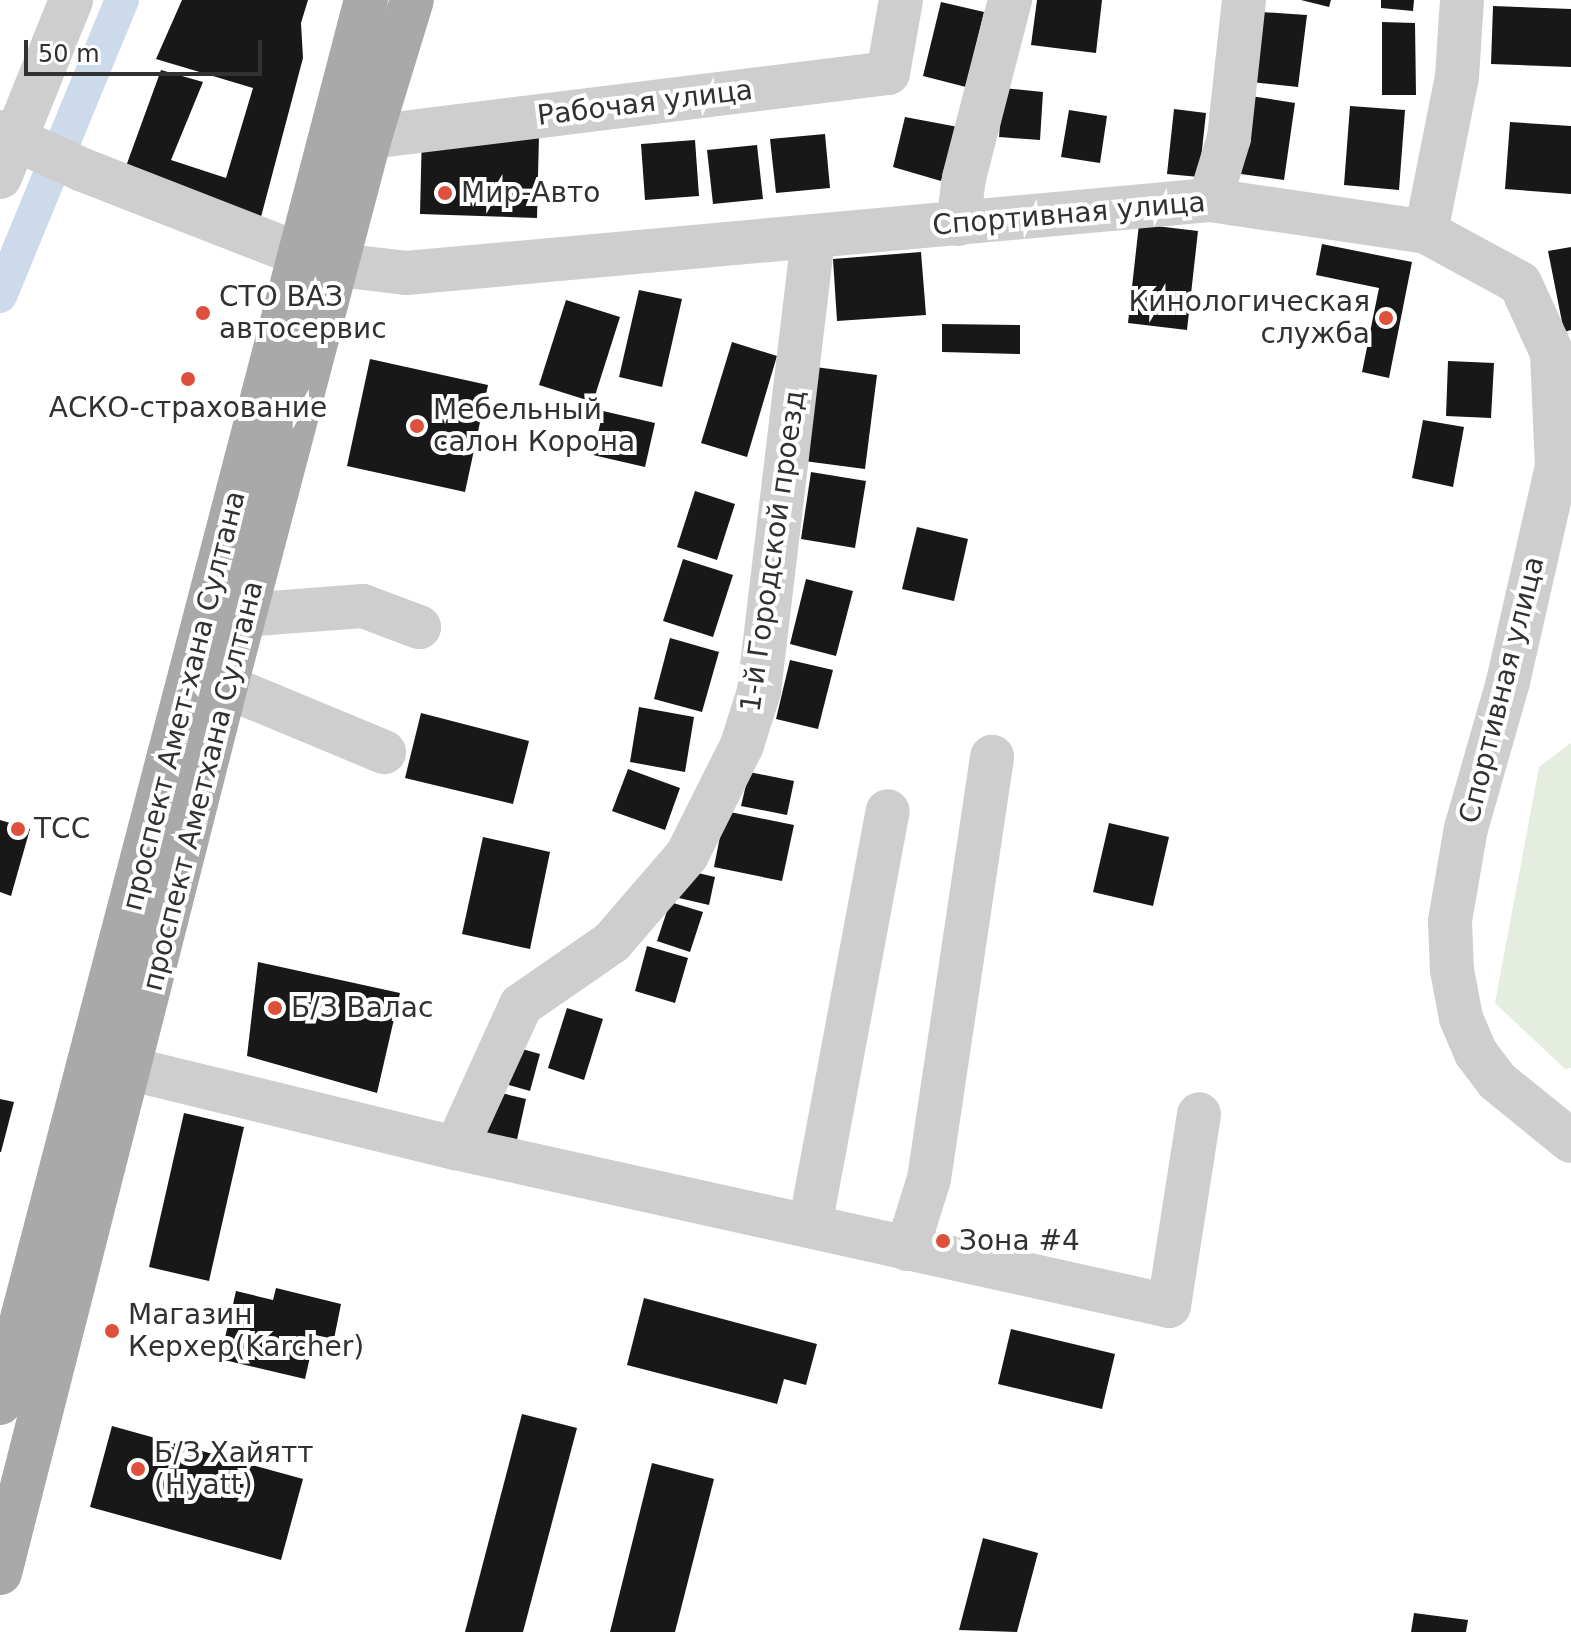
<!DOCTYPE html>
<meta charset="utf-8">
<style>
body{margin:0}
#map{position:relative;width:1571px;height:1632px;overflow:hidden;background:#fff;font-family:"DejaVu Sans",sans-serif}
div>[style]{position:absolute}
.green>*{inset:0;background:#e4ede0}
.canal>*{height:34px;margin:-17px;padding:0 17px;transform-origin:17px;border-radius:17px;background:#cddaeb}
.building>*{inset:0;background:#181818}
.minor>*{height:44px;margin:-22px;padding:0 22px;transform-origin:22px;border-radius:22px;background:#cecece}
.major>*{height:44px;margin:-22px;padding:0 22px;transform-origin:22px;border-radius:22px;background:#a9a9a9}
.dots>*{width:22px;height:22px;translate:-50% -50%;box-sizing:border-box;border:4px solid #fff;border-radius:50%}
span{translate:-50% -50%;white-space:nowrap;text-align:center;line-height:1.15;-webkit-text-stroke:8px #fff;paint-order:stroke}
.street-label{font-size:28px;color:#313131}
.poi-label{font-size:28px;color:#313131}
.left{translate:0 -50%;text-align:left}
.right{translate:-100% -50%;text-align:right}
.scale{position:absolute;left:24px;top:40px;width:238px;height:36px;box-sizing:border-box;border:4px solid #313131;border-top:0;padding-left:10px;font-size:24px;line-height:28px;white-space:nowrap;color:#313131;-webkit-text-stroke:6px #fff;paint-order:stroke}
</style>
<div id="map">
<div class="green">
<div style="clip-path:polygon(1571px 743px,1571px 1068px,1565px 1069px,1495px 1003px,1539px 767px)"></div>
</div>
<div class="canal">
<div style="left:0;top:296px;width:320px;rotate:-67.6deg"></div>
</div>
<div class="building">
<div style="clip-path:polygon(182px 0,308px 0,301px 23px,303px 58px,261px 217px,125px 169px,161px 70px,203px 82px,171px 160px,226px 178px,253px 88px,156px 59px)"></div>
<div style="clip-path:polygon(1037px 0,1102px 0,1096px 53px,1031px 45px)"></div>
<div style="clip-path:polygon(1301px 0,1331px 0,1329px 7px)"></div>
<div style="clip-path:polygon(1381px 0,1414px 0,1413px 11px,1381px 8px)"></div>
<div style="clip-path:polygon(941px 2px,984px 12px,966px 87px,923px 76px)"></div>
<div style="clip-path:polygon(1493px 6px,1571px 9px,1571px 67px,1491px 64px)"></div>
<div style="clip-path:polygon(1261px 12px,1307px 15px,1298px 87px,1251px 82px)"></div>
<div style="clip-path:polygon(1382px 22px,1415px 23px,1416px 95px,1382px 95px)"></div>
<div style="clip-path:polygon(1003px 88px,1043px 92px,1040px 140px,999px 137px)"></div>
<div style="clip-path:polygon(1251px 96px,1295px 103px,1284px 180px,1241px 174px)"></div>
<div style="clip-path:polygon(1350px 106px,1405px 110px,1399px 190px,1344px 185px)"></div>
<div style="clip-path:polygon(1174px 109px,1206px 113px,1199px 177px,1167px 174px)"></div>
<div style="clip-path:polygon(1069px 110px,1107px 116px,1100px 163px,1061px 157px)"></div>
<div style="clip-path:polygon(905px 117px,958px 127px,941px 181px,893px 167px)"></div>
<div style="clip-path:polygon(1510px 122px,1571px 126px,1571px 194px,1505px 189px)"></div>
<div style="clip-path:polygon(422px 131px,539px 135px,537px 218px,420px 214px)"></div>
<div style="clip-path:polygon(825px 134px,830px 188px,776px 193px,770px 139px)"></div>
<div style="clip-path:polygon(695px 140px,699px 196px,645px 200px,641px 144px)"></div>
<div style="clip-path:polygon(757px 145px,763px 199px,713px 204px,707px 150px)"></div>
<div style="clip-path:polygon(1139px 224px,1198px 231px,1187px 330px,1128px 323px)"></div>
<div style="clip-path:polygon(1322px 244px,1412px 262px,1389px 378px,1362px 372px,1379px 288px,1316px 275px)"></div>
<div style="clip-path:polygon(1571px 247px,1571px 330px,1564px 332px,1548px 251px)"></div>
<div style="clip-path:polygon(921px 252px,926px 315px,837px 321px,833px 259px)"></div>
<div style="clip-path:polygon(639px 290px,682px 299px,662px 387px,619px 377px)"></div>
<div style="clip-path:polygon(566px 300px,620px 317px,593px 402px,539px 385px)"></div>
<div style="clip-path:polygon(942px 324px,1020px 325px,1020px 354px,942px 352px)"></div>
<div style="clip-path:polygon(732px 342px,777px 356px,747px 457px,701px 443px)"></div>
<div style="clip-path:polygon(370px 359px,488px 385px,465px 492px,347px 466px)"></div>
<div style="clip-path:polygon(1448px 361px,1494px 363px,1491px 418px,1446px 416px)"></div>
<div style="clip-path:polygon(815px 367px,877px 375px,865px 469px,804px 461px)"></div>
<div style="clip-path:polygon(603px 411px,655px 423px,645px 467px,593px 455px)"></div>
<div style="clip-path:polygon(1423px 420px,1464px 427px,1453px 487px,1412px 478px)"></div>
<div style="clip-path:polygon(811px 472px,866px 481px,855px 548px,801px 539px)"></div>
<div style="clip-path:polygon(695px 491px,735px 504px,717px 560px,677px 547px)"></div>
<div style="clip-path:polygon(917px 527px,968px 539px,954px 601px,902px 589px)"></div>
<div style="clip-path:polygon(683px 559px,733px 575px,713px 637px,663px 621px)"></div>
<div style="clip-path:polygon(806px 579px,853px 591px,836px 656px,790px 644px)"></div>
<div style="clip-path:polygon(670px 638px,719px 652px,702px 712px,654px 699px)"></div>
<div style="clip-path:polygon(790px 660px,833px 670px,818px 729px,776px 719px)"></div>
<div style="clip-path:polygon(639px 707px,694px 717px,685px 772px,630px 762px)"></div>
<div style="clip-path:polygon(421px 713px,529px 741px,513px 804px,405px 778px)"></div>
<div style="clip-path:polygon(628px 769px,680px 788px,665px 830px,612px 811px)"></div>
<div style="clip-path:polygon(749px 772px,794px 781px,787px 815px,741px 806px)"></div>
<div style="clip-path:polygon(725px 811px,794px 825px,782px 881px,714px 867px)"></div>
<div style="clip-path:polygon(0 820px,30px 829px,11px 896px,0 892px)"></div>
<div style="clip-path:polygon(1109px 823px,1169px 837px,1153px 906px,1093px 892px)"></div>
<div style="clip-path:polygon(483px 837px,550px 852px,530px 949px,462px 934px)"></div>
<div style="clip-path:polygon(685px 870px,715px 877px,709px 905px,679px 898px)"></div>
<div style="clip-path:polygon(670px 902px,703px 912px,690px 952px,657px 941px)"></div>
<div style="clip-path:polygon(647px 946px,688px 958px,675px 1003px,635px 991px)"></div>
<div style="clip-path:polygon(258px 962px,400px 993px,377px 1093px,247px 1056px)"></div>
<div style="clip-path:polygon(567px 1008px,603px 1019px,584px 1080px,548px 1068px)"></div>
<div style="clip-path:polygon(508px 1045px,540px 1054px,530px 1091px,498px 1082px)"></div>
<div style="clip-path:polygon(493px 1091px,526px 1099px,516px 1144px,482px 1136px)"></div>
<div style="clip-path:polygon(0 1099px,14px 1102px,1px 1152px,0 1152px)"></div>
<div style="clip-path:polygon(184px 1113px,244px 1127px,209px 1281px,149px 1267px)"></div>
<div style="clip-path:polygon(276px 1288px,341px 1304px,334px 1339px,315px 1335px,305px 1379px,220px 1359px,236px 1291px,273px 1300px)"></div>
<div style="clip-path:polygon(644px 1298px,817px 1344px,806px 1385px,784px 1379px,777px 1404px,627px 1365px)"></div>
<div style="clip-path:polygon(1011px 1329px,1115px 1354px,1102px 1409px,998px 1384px)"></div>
<div style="clip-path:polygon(522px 1414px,577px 1428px,523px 1632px,465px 1632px)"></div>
<div style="clip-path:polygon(112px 1426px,303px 1479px,281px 1560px,90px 1507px)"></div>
<div style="clip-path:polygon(652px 1463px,714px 1479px,675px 1632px,610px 1632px)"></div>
<div style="clip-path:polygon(983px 1538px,1038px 1553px,1017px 1632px,959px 1630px)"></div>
<div style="clip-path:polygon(1414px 1613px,1468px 1620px,1466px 1632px,1411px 1632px)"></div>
</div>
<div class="minor">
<div style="left:338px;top:127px;width:34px;rotate:17deg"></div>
<div style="left:370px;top:137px;width:522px;rotate:-7.04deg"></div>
<div style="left:888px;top:73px;width:74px;rotate:-79.9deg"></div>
<div style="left:0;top:132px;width:91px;rotate:24.6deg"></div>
<div style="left:83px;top:170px;width:232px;rotate:21.3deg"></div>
<div style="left:299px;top:254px;width:41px;rotate:15.4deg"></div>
<div style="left:339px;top:265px;width:67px;rotate:6.8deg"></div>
<div style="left:406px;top:273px;width:807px;rotate:-5.19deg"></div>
<div style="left:1210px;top:200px;width:218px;rotate:8.4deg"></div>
<div style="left:1426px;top:232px;width:107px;rotate:28.5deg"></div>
<div style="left:1520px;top:283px;width:77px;rotate:65.4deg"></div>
<div style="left:1552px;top:353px;width:113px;rotate:87.5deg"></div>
<div style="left:1557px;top:466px;width:221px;rotate:102.8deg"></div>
<div style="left:1508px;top:682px;width:152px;rotate:106deg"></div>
<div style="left:1466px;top:828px;width:94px;rotate:99.8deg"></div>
<div style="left:1450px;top:921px;width:49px;rotate:87.7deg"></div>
<div style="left:1452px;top:970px;width:49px;rotate:79.4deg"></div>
<div style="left:1461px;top:1018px;width:38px;rotate:67deg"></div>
<div style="left:1476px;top:1053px;width:35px;rotate:53deg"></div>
<div style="left:1497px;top:1081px;width:95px;rotate:39deg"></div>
<div style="left:0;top:177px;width:191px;rotate:-68.1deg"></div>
<div style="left:1210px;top:200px;width:65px;rotate:-73deg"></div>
<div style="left:1229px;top:138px;width:139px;rotate:-83.8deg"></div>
<div style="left:958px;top:224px;width:46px;rotate:-82.6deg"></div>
<div style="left:964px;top:178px;width:184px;rotate:-75.5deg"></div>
<div style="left:1426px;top:232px;width:158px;rotate:-78.7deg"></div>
<div style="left:1457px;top:77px;width:77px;rotate:-86.3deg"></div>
<div style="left:210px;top:609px;width:36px;rotate:10deg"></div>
<div style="left:245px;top:615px;width:118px;rotate:-4.4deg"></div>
<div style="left:363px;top:606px;width:60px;rotate:20.6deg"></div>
<div style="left:194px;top:673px;width:206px;rotate:22.6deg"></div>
<div style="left:90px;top:1059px;width:377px;rotate:13.7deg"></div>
<div style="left:456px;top:1148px;width:730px;rotate:12.49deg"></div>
<div style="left:1169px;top:1306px;width:194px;rotate:-81.1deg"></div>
<div style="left:456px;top:1148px;width:157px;rotate:-65.6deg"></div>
<div style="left:521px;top:1005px;width:111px;rotate:-34.7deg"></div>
<div style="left:612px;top:942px;width:115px;rotate:-49.2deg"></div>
<div style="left:687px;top:855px;width:123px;rotate:-63.4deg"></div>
<div style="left:742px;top:745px;width:57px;rotate:-72.5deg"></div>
<div style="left:759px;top:691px;width:458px;rotate:-83.2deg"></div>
<div style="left:810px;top:1226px;width:422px;rotate:-79.4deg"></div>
<div style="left:907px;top:1249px;width:73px;rotate:-72.6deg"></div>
<div style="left:929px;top:1179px;width:427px;rotate:-81.5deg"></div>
</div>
<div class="major">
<div style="left:0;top:1403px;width:1450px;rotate:-75.38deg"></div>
<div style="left:0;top:1573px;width:916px;rotate:-75.72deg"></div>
<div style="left:226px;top:685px;width:567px;rotate:-75.28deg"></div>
<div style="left:370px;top:137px;width:143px;rotate:-73deg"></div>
</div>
<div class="dots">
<div style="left:445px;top:193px;background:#de4f3c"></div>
<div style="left:203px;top:313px;background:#de4f3c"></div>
<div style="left:1386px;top:318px;background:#de4f3c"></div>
<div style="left:188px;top:379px;background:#de4f3c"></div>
<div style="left:417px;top:426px;background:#de4f3c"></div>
<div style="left:18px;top:829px;background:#de4f3c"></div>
<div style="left:275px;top:1008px;background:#de4f3c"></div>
<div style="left:943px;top:1241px;background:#de4f3c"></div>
<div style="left:112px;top:1331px;background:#de4f3c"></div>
<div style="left:138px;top:1469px;background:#de4f3c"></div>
</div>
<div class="street-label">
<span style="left:645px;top:103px;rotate:-7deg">Рабочая улица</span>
<span style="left:1069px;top:214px;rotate:-5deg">Спортивная улица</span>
<span style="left:773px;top:551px;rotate:-82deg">1-й Городской проезд</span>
<span style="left:1502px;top:690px;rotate:-76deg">Спортивная улица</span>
<span style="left:184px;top:701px;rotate:-76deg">проспект Амет-хана Султана</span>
<span style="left:203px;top:786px;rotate:-76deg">проспект Аметхана Султана</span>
</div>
<div class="poi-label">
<span class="left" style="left:461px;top:193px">Мир-Авто</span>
<span class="left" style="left:219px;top:313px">СТО ВАЗ<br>автосервис</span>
<span class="right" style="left:1370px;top:318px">Кинологическая<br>служба</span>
<span style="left:188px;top:408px">АСКО-страхование</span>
<span class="left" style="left:433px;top:426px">Мебельный<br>салон Корона</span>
<span class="left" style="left:34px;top:829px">ТСС</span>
<span class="left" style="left:291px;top:1008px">Б/З Валас</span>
<span class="left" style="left:959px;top:1241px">Зона #4</span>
<span class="left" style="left:128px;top:1331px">Магазин<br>Керхер(Karcher)</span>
<span class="left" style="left:154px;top:1469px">Б/З Хайятт<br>(Hyatt)</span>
</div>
<div class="scale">50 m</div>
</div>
